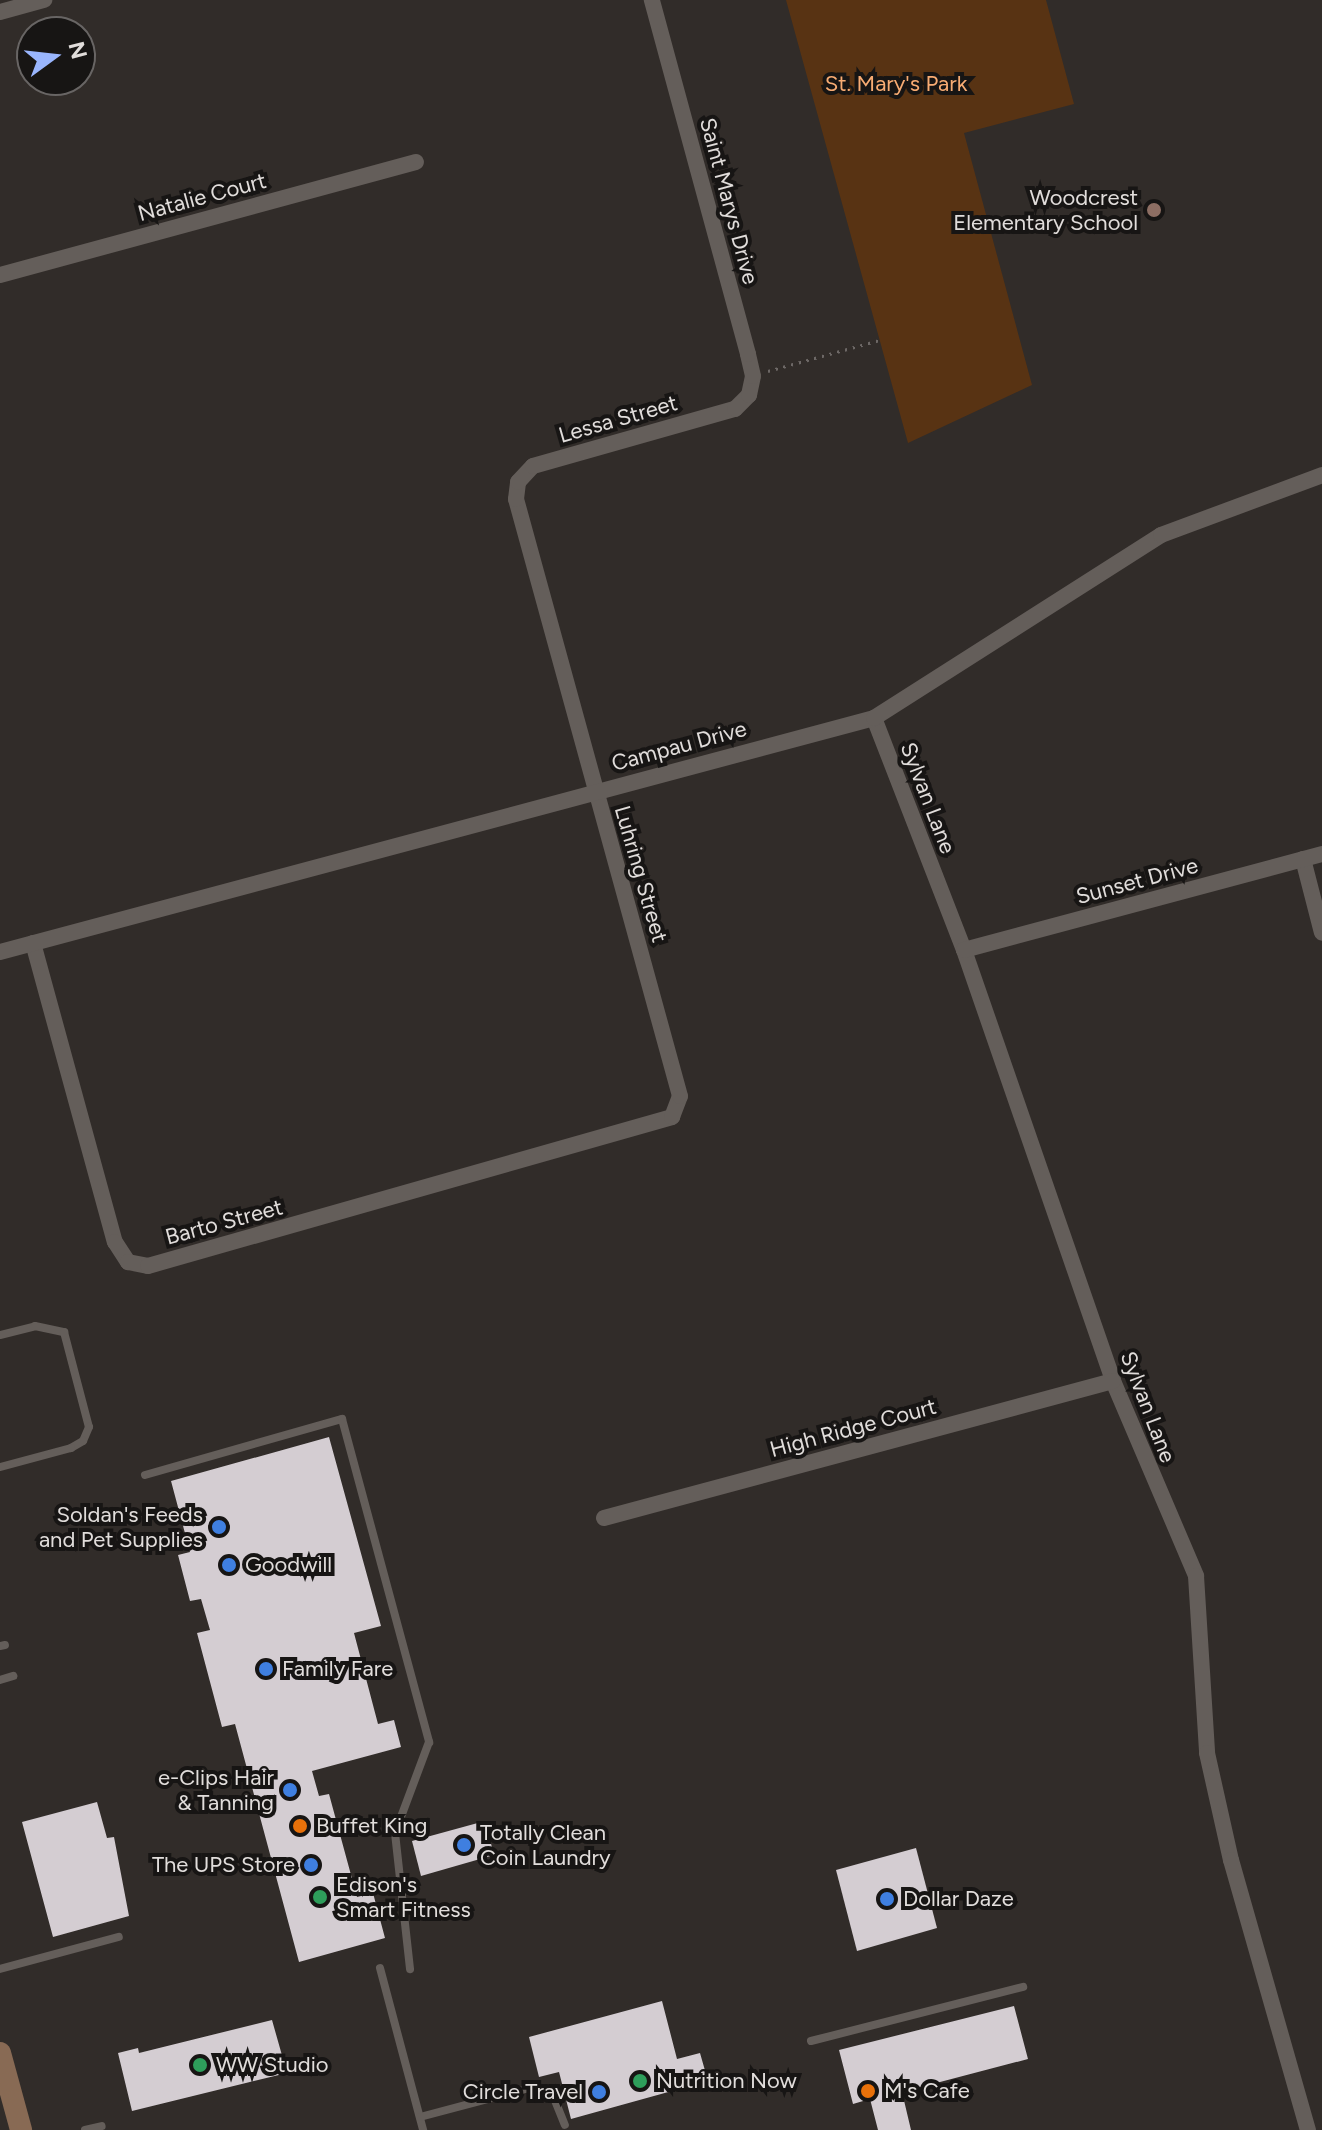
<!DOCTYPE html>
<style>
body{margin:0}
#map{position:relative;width:1322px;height:2130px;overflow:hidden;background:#312c29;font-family:Figtree,sans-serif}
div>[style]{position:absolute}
.green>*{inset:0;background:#583313}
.building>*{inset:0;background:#d4cdd2}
.path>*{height:3px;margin-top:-1.5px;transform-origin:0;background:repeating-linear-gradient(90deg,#6d6866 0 2px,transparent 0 8px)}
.lane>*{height:8px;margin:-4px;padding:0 4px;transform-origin:4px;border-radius:4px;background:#645e5a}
.street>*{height:16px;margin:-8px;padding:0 8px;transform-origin:8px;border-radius:8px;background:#645e5a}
.secondary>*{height:22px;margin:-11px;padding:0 11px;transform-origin:11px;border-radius:11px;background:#886a54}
.dots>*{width:22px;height:22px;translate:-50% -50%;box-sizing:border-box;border:4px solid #171514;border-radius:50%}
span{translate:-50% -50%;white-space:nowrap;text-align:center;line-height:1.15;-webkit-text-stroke:8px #171514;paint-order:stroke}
.park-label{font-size:22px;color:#f8ac73}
.street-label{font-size:22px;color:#e1dddb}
.poi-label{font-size:22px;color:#e1dddb}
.right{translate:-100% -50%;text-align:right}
.left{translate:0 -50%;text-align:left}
.north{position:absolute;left:16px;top:16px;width:80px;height:80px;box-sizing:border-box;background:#171514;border:2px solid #686564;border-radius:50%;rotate:75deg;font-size:22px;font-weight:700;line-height:32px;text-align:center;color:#e1dddb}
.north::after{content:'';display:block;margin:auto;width:28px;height:36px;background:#99b5fd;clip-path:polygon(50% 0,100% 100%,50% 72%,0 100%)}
</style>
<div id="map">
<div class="green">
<div style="clip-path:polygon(786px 0,1046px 0,1074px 104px,964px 133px,1032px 385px,908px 443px)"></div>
</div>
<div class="building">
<div style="clip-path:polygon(329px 1437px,381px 1626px,354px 1633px,378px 1724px,394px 1720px,401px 1747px,312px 1771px,319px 1796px,329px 1794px,357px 1897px,373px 1893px,385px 1938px,299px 1962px,235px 1724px,222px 1727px,197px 1633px,210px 1630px,201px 1599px,190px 1601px,178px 1555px,190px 1552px,171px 1481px)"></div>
<div style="clip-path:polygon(97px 1802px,107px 1838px,114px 1837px,129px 1916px,53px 1937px,22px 1822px)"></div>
<div style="clip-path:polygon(485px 1821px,494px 1855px,421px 1876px,412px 1841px)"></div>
<div style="clip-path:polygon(916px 1848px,937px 1928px,857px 1951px,836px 1870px)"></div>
<div style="clip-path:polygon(662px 2001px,677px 2059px,700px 2053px,708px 2081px,571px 2119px,559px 2072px,539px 2077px,529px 2037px)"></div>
<div style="clip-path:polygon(1014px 2006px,1028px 2059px,902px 2092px,911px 2130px,878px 2130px,870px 2099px,853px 2104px,839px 2050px)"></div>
<div style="clip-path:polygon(272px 2020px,287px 2073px,132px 2111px,118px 2053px,138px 2048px,139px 2053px)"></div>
</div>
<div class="path">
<div style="left:768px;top:371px;width:116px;rotate:-15.5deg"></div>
</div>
<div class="lane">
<div style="left:0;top:1335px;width:36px;rotate:-14deg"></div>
<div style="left:35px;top:1326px;width:30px;rotate:12deg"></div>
<div style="left:64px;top:1332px;width:98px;rotate:75.3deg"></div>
<div style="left:89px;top:1427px;width:15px;rotate:113deg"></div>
<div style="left:83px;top:1441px;width:14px;rotate:150deg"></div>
<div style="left:71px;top:1448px;width:73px;rotate:165deg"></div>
<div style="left:145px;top:1475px;width:205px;rotate:-15.9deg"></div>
<div style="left:342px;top:1419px;width:335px;rotate:74.9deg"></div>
<div style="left:429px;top:1742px;width:97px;rotate:110.5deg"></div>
<div style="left:395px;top:1833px;width:137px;rotate:83.7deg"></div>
<div style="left:0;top:1646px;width:5px;rotate:-11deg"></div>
<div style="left:0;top:1680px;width:14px;rotate:-17deg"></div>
<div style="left:380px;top:1968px;width:168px;rotate:75.1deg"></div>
<div style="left:0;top:1969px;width:123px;rotate:-15.1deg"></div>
<div style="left:811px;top:2041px;width:219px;rotate:-14.3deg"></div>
<div style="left:420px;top:2117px;width:117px;rotate:-14.9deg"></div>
<div style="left:533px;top:2087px;width:24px;rotate:28deg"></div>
<div style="left:554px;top:2098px;width:29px;rotate:68deg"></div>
<div style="left:85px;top:2130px;width:17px;rotate:-13deg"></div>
</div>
<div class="street">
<div style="left:0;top:12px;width:46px;rotate:-15.3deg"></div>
<div style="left:0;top:275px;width:431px;rotate:-15.2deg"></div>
<div style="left:874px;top:718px;width:249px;rotate:68.8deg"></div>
<div style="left:964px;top:950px;width:456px;rotate:70.9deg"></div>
<div style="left:1113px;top:1381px;width:212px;rotate:66.9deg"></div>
<div style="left:1196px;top:1576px;width:177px;rotate:86.4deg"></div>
<div style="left:1207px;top:1753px;width:110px;rotate:77.4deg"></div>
<div style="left:1231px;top:1860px;width:281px;rotate:74.1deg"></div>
<div style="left:1303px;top:859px;width:76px;rotate:75.6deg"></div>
<div style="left:33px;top:943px;width:310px;rotate:74.7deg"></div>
<div style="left:115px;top:1242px;width:24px;rotate:57deg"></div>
<div style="left:128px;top:1262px;width:20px;rotate:11deg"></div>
<div style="left:148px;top:1266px;width:545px;rotate:-15.87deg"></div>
<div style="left:672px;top:1117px;width:22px;rotate:-69deg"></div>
<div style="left:680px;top:1096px;width:619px;rotate:-105.36deg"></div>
<div style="left:516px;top:499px;width:17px;rotate:-83deg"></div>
<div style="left:518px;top:482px;width:22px;rotate:-47deg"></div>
<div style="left:533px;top:466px;width:210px;rotate:-15.8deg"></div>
<div style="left:735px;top:409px;width:20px;rotate:-45deg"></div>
<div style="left:749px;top:395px;width:19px;rotate:-78deg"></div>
<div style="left:753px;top:376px;width:23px;rotate:-103deg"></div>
<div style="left:748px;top:354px;width:367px;rotate:-105.2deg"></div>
<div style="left:964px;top:950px;width:371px;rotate:-15deg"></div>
<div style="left:0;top:952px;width:905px;rotate:-14.99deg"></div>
<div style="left:874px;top:718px;width:340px;rotate:-32.5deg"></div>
<div style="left:1161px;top:535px;width:172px;rotate:-20.4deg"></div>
<div style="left:604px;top:1518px;width:527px;rotate:-15.06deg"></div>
</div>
<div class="secondary">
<div style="left:0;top:2053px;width:80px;rotate:74.7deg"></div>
</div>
<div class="dots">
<div style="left:1154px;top:210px;background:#8d6e63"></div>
<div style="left:219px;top:1527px;background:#3f7fe0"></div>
<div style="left:229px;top:1565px;background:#3f7fe0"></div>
<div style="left:266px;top:1669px;background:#3f7fe0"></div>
<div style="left:290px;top:1790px;background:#3f7fe0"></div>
<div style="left:300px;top:1826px;background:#e8710a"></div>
<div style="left:464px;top:1845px;background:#3f7fe0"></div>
<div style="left:311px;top:1865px;background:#3f7fe0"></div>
<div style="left:320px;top:1897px;background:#2e9e5b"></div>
<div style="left:887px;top:1899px;background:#3f7fe0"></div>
<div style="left:200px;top:2065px;background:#2e9e5b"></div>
<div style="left:640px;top:2081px;background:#2e9e5b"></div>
<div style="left:868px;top:2091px;background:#e8710a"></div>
<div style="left:599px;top:2092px;background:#3f7fe0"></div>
</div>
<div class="park-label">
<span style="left:896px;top:84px">St. Mary's Park</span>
</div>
<div class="street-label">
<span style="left:202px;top:197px;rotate:-15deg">Natalie Court</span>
<span style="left:729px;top:201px;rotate:75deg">Saint Marys Drive</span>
<span style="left:618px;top:419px;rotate:-16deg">Lessa Street</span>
<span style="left:679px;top:746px;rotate:-15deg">Campau Drive</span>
<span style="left:928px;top:798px;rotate:69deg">Sylvan Lane</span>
<span style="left:641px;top:874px;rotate:74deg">Luhring Street</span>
<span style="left:1137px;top:881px;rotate:-15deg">Sunset Drive</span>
<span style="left:224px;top:1222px;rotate:-15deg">Barto Street</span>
<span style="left:1148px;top:1407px;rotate:69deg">Sylvan Lane</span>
<span style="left:853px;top:1428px;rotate:-15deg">High Ridge Court</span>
</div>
<div class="poi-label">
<span class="right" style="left:1138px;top:210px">Woodcrest<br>Elementary School</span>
<span class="right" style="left:203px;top:1527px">Soldan's Feeds<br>and Pet Supplies</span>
<span class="left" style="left:245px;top:1565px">Goodwill</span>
<span class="left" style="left:282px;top:1669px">Family Fare</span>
<span class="right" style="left:274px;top:1790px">e-Clips Hair<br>&amp; Tanning</span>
<span class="left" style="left:316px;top:1826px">Buffet King</span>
<span class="left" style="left:480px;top:1845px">Totally Clean<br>Coin Laundry</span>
<span class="right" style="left:295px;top:1865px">The UPS Store</span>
<span class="left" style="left:336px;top:1897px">Edison's<br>Smart Fitness</span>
<span class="left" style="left:903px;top:1899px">Dollar Daze</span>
<span class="left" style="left:216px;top:2065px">WW Studio</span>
<span class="left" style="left:656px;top:2081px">Nutrition Now</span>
<span class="left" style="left:884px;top:2091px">M's Cafe</span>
<span class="right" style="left:583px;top:2092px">Circle Travel</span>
</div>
<div class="north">N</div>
</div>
